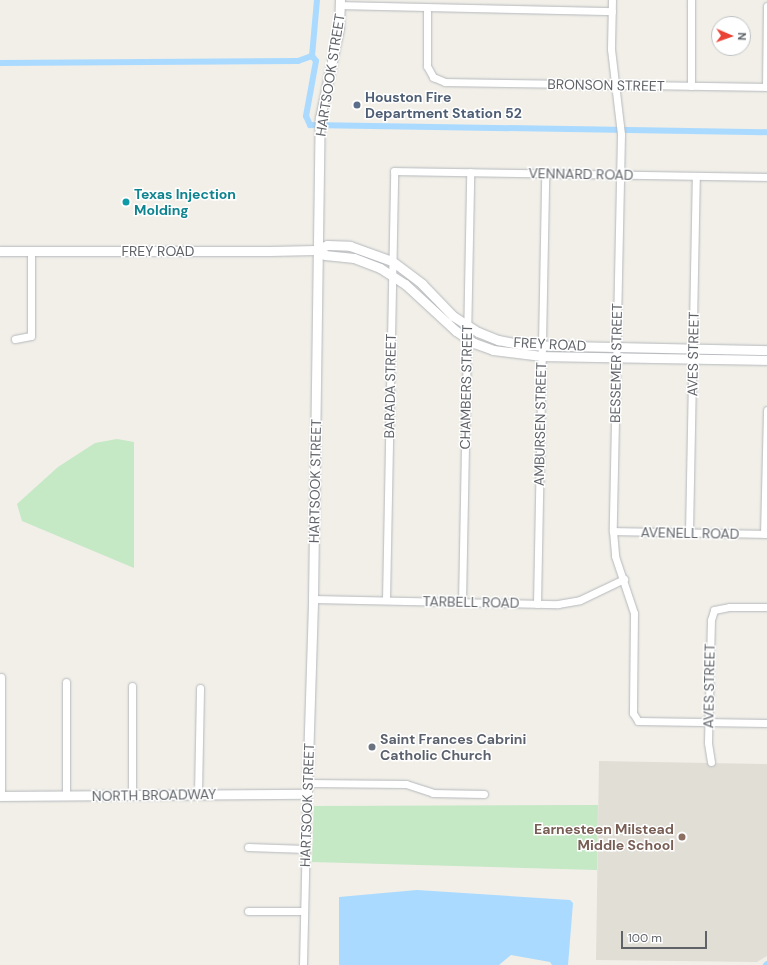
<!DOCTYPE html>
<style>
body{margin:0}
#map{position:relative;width:767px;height:965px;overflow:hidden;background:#f1efe8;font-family:"DM Sans",sans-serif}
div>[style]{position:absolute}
.education>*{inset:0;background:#e1ded6}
.green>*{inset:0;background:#c5e8c5}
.water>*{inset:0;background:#aadaff}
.canal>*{height:6px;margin:-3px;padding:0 3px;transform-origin:3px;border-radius:3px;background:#aadaff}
.roads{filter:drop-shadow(0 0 1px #b5b8bc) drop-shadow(0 0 1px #b5b8bc)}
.street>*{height:7px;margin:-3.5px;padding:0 3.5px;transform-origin:3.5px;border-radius:3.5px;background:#fff}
.secondary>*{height:9px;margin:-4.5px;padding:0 4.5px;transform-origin:4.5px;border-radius:4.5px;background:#fff}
.dots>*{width:11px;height:11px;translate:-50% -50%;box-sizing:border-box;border:2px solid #fff;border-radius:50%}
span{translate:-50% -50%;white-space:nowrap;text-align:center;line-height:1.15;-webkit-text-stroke:3px #fff;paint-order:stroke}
.street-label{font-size:14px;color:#5f6368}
.service-label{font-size:14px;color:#4e5e75;font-weight:700}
.left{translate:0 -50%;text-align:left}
.culture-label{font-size:14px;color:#0d838f;font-weight:700}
.worship-label{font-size:14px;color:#5b616d;font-weight:700}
.education-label{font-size:14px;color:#785e54;font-weight:700}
.right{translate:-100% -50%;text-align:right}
.north{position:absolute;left:711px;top:16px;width:40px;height:40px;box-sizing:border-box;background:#fff;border:1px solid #bfc1c3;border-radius:50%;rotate:92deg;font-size:11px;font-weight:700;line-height:16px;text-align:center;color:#5f6368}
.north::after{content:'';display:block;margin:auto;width:14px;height:18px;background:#ea4335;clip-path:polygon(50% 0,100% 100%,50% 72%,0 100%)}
.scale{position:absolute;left:621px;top:931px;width:86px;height:18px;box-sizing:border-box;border:2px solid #5f6368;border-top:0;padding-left:5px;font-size:12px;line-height:14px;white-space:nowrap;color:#5f6368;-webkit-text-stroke:3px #fff;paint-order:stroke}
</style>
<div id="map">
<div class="education">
<div style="clip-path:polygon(599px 761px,767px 764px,767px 956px,757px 962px,596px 960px)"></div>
</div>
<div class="green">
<div style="clip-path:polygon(117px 439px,134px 442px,134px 568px,22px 521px,17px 504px,58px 467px,95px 443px)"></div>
<div style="clip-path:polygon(598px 805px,597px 870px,312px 862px,314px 806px)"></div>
</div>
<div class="water">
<div style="clip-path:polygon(417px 890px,570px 900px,573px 903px,568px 965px,552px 965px,550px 962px,511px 955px,499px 965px,339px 965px,339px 897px)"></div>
</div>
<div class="canal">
<div style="left:317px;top:0;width:56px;rotate:95.1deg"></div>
<div style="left:312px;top:56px;width:6px;rotate:51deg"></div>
<div style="left:316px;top:61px;width:56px;rotate:100.3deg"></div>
<div style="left:306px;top:116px;width:10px;rotate:66deg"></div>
<div style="left:310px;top:125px;width:457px;rotate:0.9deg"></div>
<div style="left:0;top:63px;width:298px;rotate:-0.4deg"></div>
<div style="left:298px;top:61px;width:15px;rotate:-20deg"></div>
<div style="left:766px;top:965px;width:1px;rotate:-45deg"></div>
</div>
<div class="roads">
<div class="street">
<div style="left:612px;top:0;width:49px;rotate:91.2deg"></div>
<div style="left:611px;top:49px;width:86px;rotate:83.3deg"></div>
<div style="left:621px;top:134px;width:397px;rotate:91.2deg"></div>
<div style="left:613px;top:531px;width:25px;rotate:85deg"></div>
<div style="left:615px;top:556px;width:60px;rotate:71.6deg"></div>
<div style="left:634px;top:613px;width:100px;rotate:90.6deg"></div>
<div style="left:633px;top:713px;width:9px;rotate:58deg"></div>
<div style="left:638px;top:721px;width:129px;rotate:0.9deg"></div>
<div style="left:340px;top:5px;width:272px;rotate:1.3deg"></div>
<div style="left:427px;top:8px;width:58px;rotate:90deg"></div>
<div style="left:427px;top:66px;width:13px;rotate:61deg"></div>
<div style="left:433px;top:77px;width:13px;rotate:23deg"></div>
<div style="left:445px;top:82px;width:322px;rotate:0.9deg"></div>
<div style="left:691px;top:86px;width:86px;rotate:-90deg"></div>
<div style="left:766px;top:87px;width:81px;rotate:-89.3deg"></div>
<div style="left:15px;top:339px;width:16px;rotate:-11deg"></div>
<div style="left:31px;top:336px;width:85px;rotate:-90deg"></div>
<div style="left:613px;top:531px;width:154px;rotate:1.1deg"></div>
<div style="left:689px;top:533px;width:357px;rotate:-88.9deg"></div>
<div style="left:764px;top:534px;width:124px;rotate:-88.6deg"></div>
<div style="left:313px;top:599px;width:245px;rotate:1.2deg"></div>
<div style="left:558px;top:604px;width:22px;rotate:-10deg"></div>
<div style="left:580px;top:600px;width:49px;rotate:-25.5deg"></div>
<div style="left:386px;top:600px;width:429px;rotate:-88.9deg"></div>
<div style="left:394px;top:171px;width:373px;rotate:0.9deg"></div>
<div style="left:462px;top:602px;width:430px;rotate:-88.9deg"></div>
<div style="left:537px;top:604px;width:431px;rotate:-88.9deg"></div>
<div style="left:66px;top:682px;width:114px;rotate:90deg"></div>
<div style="left:132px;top:686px;width:109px;rotate:90deg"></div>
<div style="left:711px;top:762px;width:20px;rotate:-99deg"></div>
<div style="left:708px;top:742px;width:122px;rotate:-88.6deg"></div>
<div style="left:711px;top:620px;width:10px;rotate:-73deg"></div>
<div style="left:714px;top:610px;width:15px;rotate:-11deg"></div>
<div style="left:729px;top:607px;width:38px"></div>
<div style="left:308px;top:783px;width:98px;rotate:0.6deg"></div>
<div style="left:406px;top:784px;width:28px;rotate:18deg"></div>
<div style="left:433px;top:793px;width:51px;rotate:1.1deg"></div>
<div style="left:198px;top:794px;width:106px;rotate:-88.9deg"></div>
<div style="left:1px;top:796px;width:119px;rotate:-90deg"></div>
<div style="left:248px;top:847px;width:58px;rotate:2deg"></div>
<div style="left:248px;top:911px;width:56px"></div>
<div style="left:303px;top:965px;width:171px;rotate:-88.7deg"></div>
</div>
<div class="secondary">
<div style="left:316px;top:250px;width:10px;rotate:29deg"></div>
<div style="left:325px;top:255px;width:29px;rotate:6deg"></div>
<div style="left:354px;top:258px;width:28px;rotate:21deg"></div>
<div style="left:380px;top:268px;width:30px;rotate:33deg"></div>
<div style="left:405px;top:284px;width:69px;rotate:42.7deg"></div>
<div style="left:456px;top:331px;width:22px;rotate:34deg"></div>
<div style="left:474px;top:343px;width:20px;rotate:20deg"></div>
<div style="left:493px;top:350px;width:49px;rotate:7deg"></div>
<div style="left:542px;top:356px;width:225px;rotate:1deg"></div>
<div style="left:0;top:251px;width:270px"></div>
<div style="left:270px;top:251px;width:46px;rotate:-1.2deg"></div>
<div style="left:316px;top:250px;width:12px;rotate:-24deg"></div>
<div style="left:327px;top:245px;width:23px;rotate:2deg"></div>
<div style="left:350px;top:246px;width:45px;rotate:19.7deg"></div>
<div style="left:392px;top:261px;width:38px;rotate:37deg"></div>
<div style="left:422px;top:284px;width:45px;rotate:45.9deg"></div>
<div style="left:453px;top:316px;width:30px;rotate:33deg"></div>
<div style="left:478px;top:332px;width:22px;rotate:22deg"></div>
<div style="left:498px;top:340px;width:25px;rotate:11deg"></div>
<div style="left:523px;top:345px;width:244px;rotate:1.2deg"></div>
<div style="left:0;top:796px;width:307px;rotate:-0.4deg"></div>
<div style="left:307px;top:794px;width:195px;rotate:-88.2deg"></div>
<div style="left:313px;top:599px;width:481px;rotate:-89.2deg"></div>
<div style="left:320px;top:118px;width:92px;rotate:-78.1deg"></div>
<div style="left:339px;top:28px;width:28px;rotate:-88deg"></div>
</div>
</div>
<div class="dots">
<div style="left:357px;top:105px;background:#5c6f8a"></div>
<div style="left:126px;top:202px;background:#0f9aa8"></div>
<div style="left:372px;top:747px;background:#6b7280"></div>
<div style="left:682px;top:837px;background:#8d6e63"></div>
</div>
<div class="street-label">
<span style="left:330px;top:75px;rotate:-81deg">HARTSOOK STREET</span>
<span style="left:606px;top:85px;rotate:1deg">BRONSON STREET</span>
<span style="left:581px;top:174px;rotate:1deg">VENNARD ROAD</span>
<span style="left:158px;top:251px">FREY ROAD</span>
<span style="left:550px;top:344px;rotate:3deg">FREY ROAD</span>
<span style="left:693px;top:354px;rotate:-89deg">AVES STREET</span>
<span style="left:616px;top:363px;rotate:-89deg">BESSEMER STREET</span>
<span style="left:390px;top:386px;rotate:-89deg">BARADA STREET</span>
<span style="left:466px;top:387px;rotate:-89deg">CHAMBERS STREET</span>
<span style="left:540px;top:424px;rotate:-89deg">AMBURSEN STREET</span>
<span style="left:315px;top:481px;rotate:-89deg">HARTSOOK STREET</span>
<span style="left:690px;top:533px;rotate:1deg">AVENELL ROAD</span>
<span style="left:471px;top:602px;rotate:1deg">TARBELL ROAD</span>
<span style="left:709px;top:686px;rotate:-89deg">AVES STREET</span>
<span style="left:154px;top:795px;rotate:-1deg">NORTH BROADWAY</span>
<span style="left:307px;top:805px;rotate:-88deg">HARTSOOK STREET</span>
</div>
<div class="service-label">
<span class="left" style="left:365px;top:105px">Houston Fire<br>Department Station 52</span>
</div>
<div class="culture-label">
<span class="left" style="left:134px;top:202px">Texas Injection<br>Molding</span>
</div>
<div class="worship-label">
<span class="left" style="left:380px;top:747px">Saint Frances Cabrini<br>Catholic Church</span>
</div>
<div class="education-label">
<span class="right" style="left:674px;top:837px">Earnesteen Milstead<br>Middle School</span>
</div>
<div class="north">N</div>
<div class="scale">100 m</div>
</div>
